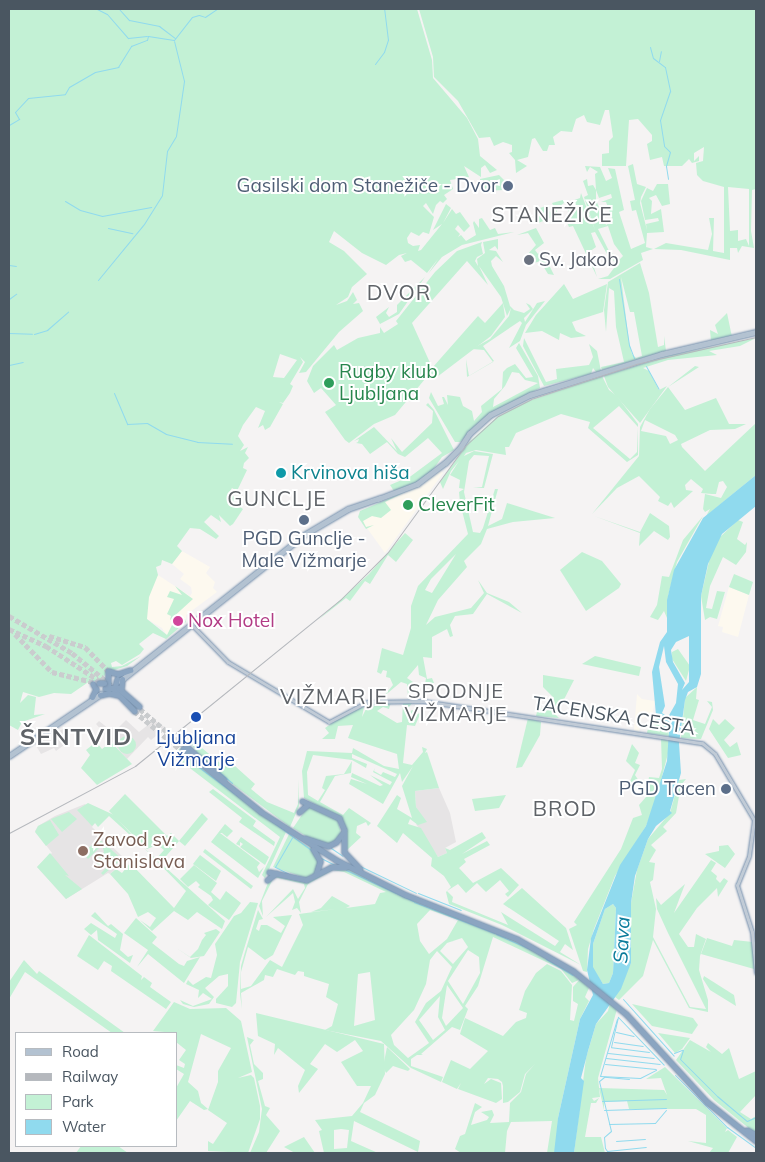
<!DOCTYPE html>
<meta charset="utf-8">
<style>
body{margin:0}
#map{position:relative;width:765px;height:1162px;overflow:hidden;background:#f5f3f3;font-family:Mulish,sans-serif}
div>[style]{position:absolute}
.commercial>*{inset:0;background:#fdf9ef}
.education>*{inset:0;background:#e6e4e5}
.green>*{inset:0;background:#c3f1d5}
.round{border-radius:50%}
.water>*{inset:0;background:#90daee}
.stream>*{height:1px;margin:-0.5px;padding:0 0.5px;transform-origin:0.5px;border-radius:0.5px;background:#90daee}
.highway-tunnel>*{height:5px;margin-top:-2.5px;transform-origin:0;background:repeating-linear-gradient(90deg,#caccce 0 5px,transparent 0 7.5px)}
.roads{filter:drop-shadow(0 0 1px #7690ad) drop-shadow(0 0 1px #7690ad)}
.secondary>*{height:3px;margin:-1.5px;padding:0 1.5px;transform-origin:1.5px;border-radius:1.5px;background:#c1cbd6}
.primary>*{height:4.5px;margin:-2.25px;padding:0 2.25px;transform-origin:2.25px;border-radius:2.25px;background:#b3c2d1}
.highway>*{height:5px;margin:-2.5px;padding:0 2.5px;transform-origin:2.5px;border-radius:2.5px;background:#8ba5c1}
.rail>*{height:1px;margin:-0.5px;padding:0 0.5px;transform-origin:0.5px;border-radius:0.5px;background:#b5b8bd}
.bridges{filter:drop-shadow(0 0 1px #7690ad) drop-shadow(0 0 1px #7690ad)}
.highway-bridge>*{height:5px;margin:-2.5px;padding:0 2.5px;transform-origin:2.5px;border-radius:2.5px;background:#8ba5c1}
.dots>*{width:14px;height:14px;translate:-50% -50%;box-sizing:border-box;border:2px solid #fff;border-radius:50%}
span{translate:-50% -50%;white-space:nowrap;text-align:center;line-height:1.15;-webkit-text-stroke:4px #fff;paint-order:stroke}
.service-label{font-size:19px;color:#4e5e75}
.right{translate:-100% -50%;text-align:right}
.worship-label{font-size:19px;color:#5b616d}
.left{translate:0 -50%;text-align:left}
.leisure-label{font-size:19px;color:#27864d}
.culture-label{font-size:19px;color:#0d838f}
.hotel-label{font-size:19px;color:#b23c85}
.street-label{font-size:19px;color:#4a5661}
.transit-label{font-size:19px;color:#164399}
.education-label{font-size:19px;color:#785e54}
.neighbourhood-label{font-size:20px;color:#5f6368;letter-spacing:1px}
.water-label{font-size:20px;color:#0c7c9b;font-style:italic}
.quarter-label{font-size:21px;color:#5f6368;letter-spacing:1px}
.district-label{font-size:24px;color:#5f6368;font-weight:700;letter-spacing:1px}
.frame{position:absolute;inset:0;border:10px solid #4a5661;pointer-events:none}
.legend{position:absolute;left:15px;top:1032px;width:162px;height:115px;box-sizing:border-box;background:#fff;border:1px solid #b7bbc0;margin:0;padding:6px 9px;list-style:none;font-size:15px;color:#4a5661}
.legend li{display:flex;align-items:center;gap:10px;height:25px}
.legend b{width:25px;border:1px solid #b7bbc0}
</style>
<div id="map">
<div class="commercial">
<div style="clip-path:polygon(440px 469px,443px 473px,385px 553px,359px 517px)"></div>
<div style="clip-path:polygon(182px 551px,210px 567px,206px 573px,215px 582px,213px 588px,217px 592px,186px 615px,186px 622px,168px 637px,162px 628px,147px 619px,146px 610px,152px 584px,158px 575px,190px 596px,192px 593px,191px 587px,180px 579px,184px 574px,172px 564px)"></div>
<div style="clip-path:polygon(729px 587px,749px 595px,738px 637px,722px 632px,723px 627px,718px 626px)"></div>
<div style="clip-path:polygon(637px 694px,642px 699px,655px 701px,652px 716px,642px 718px,639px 732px,634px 730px)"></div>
</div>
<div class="education">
<div style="clip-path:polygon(126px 720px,139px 732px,154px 720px,166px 728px,151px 740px,148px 737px,127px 759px,96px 724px,99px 721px,109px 729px,118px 728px)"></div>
<div style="clip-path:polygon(63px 729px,68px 734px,68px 742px,56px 751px,54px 748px,41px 754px,35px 744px)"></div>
<div style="clip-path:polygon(439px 788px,450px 813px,456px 842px,445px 848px,447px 853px,438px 857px,416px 824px,423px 821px,416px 807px,415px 791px)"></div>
<div style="clip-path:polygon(85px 804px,93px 812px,95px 823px,92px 827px,126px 860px,110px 874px,108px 873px,66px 899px,37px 867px,52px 853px,35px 831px,38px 826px,55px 816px)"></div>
</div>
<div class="green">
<div style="clip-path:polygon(evenodd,9px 9px,417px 9px,432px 60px,433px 78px,467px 118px,478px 139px,480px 156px,497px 170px,490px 173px,485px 165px,481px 168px,481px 177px,464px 166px,469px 177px,450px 180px,453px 189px,444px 195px,447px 199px,443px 203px,440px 201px,436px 205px,433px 214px,426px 203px,423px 206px,434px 217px,429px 234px,423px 232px,419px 236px,411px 232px,407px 238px,408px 243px,413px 246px,420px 245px,418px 251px,421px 250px,442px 224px,433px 230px,446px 204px,451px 208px,443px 223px,452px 209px,456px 214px,460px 212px,470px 226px,464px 232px,458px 225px,455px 229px,460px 234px,458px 237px,461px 235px,466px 241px,476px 235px,473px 223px,474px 221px,479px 228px,479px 219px,482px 218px,490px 230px,495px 228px,498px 234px,514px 232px,462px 245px,442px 257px,428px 274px,438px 259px,427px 273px,411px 260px,405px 262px,401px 256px,407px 253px,399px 255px,386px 265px,362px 253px,334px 231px,329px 242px,344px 251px,367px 274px,352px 287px,348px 297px,336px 305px,347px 301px,353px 292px,357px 300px,353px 304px,359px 303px,363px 311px,339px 332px,306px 372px,299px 373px,305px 362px,300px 357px,303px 362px,290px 384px,293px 386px,290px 393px,283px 403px,279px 402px,283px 404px,270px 427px,265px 430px,263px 425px,258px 428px,265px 411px,256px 407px,243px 425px,238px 436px,244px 445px,240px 451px,248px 447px,245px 453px,249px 458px,244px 463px,243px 468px,247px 470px,237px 491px,232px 488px,229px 493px,235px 497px,233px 502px,243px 509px,233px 524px,230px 526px,219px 515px,221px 522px,211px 515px,204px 522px,219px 536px,216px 539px,200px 529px,190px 528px,177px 546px,182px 551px,172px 564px,162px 560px,161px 565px,156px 567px,158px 575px,149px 597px,147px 619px,167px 635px,172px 625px,177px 627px,185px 619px,186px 622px,166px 639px,153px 633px,139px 644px,144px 649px,140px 654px,122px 665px,116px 661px,111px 663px,112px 667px,122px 666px,141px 656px,127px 666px,111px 671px,108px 668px,102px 681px,90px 681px,71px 694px,54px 693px,39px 697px,23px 692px,20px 703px,28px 695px,36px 697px,34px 715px,45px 714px,22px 722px,18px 730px,9px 725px,9px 9px,280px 354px,297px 360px,284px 378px,273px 377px,280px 354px)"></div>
<div style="clip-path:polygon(evenodd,419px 9px,756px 9px,756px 189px,752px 190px,751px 231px,754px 248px,742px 246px,738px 253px,737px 248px,730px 248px,730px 260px,681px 250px,654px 249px,666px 243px,708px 250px,712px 234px,709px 218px,714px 218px,713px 251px,724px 253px,724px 187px,703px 181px,697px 175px,696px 163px,703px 161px,704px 147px,694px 153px,694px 161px,699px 156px,699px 161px,692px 163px,689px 159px,682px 166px,664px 166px,662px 157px,650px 160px,647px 144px,652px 141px,652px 135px,638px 119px,629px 120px,626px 166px,602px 166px,602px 154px,609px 153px,609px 141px,613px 137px,609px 110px,605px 110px,600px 125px,587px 122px,584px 115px,576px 119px,572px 132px,561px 131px,553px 137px,555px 145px,549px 145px,547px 151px,543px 151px,535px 138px,532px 139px,528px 157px,517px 160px,527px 166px,516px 173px,515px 160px,509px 153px,512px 152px,512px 145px,503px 142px,494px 146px,490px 137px,479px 138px,458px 101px,434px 77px,433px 57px,419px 9px,728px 187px,749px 189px,749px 246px,746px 239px,738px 241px,738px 230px,730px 231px,728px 187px)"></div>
<div style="clip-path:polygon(evenodd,633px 164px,637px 184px,646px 187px,641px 197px,640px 203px,647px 230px,646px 224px,659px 221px,658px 218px,645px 220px,641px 201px,647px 188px,653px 191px,657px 184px,668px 184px,670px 204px,662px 206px,656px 195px,649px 198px,652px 201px,651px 214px,661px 209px,664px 232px,647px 233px,646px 247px,653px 249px,641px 253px,643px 260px,610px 279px,598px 279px,608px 276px,617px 264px,607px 254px,595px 232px,591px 233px,596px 247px,589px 252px,597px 277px,573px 226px,569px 227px,565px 218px,570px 217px,566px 203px,580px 198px,581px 193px,595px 230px,584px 197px,588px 195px,583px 181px,587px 179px,588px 186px,593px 185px,596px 190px,595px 174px,598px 172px,590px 167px,587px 172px,585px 166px,600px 167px,606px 181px,612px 178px,608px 168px,615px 169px,624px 210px,619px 212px,631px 249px,645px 243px,636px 210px,632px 211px,630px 201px,635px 200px,628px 166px,633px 164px,596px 190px,599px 198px,611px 194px,612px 198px,601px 202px,606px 202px,613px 221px,606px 225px,596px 200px,596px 190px,633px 164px,608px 226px,614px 244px,623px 256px,620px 259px,609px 251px,598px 229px,608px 226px)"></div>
<div style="clip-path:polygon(499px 175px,507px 183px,504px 184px,504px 190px,481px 191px,480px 179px)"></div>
<div style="clip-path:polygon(563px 200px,564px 203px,557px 208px,557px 215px,536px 224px,533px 219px,539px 216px,537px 209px,546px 206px,550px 212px,555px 209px,552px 203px)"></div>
<div style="clip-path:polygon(536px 228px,544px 243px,535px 250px,538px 254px,542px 251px,554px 275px,548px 274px,540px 261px,529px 265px,532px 261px,527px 255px,536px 245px,528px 233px,517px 235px)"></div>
<div style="clip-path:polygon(498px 239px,498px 250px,495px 246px,489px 250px,496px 251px,503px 262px,496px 256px,491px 261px,492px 266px,504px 286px,510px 306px,514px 310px,524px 313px,530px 309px,526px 303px,530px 305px,533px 309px,524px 318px,525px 322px,537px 303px,545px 301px,526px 325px,520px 341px,509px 348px,522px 323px,520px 321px,483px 346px,494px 361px,467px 377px,466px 359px,469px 376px,493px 362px,484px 350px,472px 349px,490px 339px,509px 316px,511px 308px,507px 316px,501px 297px,479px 266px,488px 285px,467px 261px,412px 323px,436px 376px,430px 373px,395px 415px,374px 424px,349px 443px,345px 440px,325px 412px,336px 405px,321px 388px,314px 393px,307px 381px,313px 366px,334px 345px,337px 350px,358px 338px,380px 333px,380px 327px,384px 333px,398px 324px,396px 321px,435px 272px,457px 251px,482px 242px,481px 245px,483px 254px,477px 257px,475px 261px,478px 266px,477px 259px,485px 253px,483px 242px)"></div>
<div style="clip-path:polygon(evenodd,640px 263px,649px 293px,658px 347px,664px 345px,664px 336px,666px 351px,602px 370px,601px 367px,624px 362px,616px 327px,614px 291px,609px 288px,606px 332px,604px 310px,608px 282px,640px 263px,621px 277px,630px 312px,634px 312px,642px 356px,636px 358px,632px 354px,629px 342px,621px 277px)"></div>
<div style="clip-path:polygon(425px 277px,399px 314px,380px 324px,376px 317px,389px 307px,386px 313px,389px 317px,397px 312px,397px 305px)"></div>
<div style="clip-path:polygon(564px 284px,573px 299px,607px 284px,603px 312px,572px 322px,576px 331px,586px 336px,571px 338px,560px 333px,559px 340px,542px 331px,525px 333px,536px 315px)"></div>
<div style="clip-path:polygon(503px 303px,505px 317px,491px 336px,437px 377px,433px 367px,478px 316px,485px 323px)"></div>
<div style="clip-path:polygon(727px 313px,732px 337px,711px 341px,710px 330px,718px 334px,715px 325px)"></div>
<div style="clip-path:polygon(524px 338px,546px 382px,557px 379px,556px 369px,589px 365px,593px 357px,589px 344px,597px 351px,601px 371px,596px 372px,593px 368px,591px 374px,544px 386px,523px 346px)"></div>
<div style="clip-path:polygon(756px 338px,740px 346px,709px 351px,717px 355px,668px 360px,643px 368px,649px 371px,659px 390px,667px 386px,640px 423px,608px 387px,604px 376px,668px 356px)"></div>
<div style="clip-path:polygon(evenodd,519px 343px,538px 376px,540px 388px,493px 412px,460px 442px,455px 442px,429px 398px,431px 392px,438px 406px,444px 404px,442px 397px,444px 397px,448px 405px,447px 395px,460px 397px,463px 406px,472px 411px,474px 421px,482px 412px,481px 406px,502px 389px,503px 372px,507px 368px,515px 364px,526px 378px,533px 377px,516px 348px,519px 343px,512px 372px,519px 373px,525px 380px,538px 383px,493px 407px,494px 399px,505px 386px,512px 372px)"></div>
<div style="clip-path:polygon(evenodd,695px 366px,699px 367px,668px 387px,685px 410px,716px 398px,729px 424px,746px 424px,735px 429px,710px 430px,681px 444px,682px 447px,705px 471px,756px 423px,756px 475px,706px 516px,710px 509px,705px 512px,703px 509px,705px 494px,721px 498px,727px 487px,723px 481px,719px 482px,716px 494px,712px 494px,701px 493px,703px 489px,691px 479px,685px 485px,686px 490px,693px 491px,674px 508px,671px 502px,668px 506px,658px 501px,660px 497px,639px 476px,617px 488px,592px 514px,639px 456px,640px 427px,650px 409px,668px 387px,695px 366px,645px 420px,675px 435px,678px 440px,670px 444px,666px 436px,641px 431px,645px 420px)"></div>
<div style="clip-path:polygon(evenodd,602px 376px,609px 390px,617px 396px,638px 424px,638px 455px,627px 462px,588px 428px,590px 422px,561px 414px,516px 433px,509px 447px,505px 447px,506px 455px,476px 450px,466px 453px,464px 456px,474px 451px,493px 454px,484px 488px,473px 488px,482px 487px,489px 456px,474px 455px,469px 461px,464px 492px,473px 532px,480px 533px,483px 528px,495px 489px,498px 489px,488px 526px,502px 519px,507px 503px,555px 518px,513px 522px,487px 529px,481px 544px,464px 561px,467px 567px,438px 600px,426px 625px,435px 617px,471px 608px,484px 593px,478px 580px,487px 593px,509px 602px,522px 613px,487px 594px,473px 614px,455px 616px,450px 625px,453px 636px,450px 637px,447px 629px,432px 637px,432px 658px,423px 657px,427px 679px,432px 678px,434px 683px,425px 684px,426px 678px,419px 675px,418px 665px,407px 678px,413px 682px,408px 696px,407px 684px,401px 682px,383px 697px,393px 685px,390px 678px,386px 677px,387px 671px,383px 670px,381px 674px,377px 672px,382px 648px,403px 655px,411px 628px,411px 606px,418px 586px,468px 534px,460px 503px,459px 492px,464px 489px,459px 488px,460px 480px,450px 475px,459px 461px,451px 471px,443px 489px,440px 482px,469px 442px,497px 417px,526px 402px,602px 376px,619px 406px,638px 427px,637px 452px,630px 459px,593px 428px,619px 406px,602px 376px,456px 554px,432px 593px,425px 590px,431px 579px,456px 554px)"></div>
<div style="clip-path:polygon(428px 403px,434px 410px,454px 450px,442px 457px,432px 471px,415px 484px,394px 491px,390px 485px,411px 476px,442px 453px,428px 438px,405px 457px,398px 454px,387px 442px,370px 454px,362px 444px,356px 443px,358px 442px,359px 439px,354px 441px,374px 427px,397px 451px,391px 438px,402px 452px,432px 423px,433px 411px,426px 405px)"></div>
<div style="clip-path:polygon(407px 491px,385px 502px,391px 510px,381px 518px,372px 516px,363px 521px,366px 527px,374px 525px,366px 529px,358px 517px,360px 511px)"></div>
<div style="clip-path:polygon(650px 513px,669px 526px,670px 537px,668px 540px,654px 531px,639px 546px,640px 533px,594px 516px,640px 532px)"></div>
<div style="clip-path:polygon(703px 516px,677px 562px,668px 596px,667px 618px,664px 611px,658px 620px,650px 617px,657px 605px,662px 576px,669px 577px,683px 540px)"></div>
<div style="clip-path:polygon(738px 520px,743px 522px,737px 539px,745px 545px,747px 542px,746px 552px,736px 565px,723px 557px,710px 586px,706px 608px,712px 609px,717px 591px,725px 592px,717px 619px,710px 617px,705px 620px,701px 596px,710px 557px,720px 537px)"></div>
<div style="clip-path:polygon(405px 533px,413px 540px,396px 562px,388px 555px,370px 584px,365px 581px,350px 601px,346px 598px,318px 620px,369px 574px)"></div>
<div style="clip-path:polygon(582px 552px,602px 561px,621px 584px,619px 588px,586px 611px,560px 570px)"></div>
<div style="clip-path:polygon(734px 574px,753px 582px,749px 595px,729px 587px)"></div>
<div style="clip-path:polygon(175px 586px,193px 599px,170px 620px,171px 616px,167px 614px,174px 599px,167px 597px,170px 591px,182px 595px)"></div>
<div style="clip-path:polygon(678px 649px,690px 666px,686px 681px,672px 659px,672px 652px)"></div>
<div style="clip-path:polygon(595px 656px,641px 667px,639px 676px,582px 664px)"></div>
<div style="clip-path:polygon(543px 675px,574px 680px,556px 715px,559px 718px,536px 716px,538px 708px,546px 709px,554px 698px,543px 687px)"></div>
<div style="clip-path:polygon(697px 687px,696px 699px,699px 700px,693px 720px,705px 724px,712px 707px,707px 701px,712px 702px,713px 710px,701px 739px,681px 738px,685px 698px)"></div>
<div style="clip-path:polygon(391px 702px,389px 709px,383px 707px,377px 711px,397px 723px,402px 722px,403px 702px,413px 702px,408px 708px,409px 713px,412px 710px,418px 714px,421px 712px,415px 726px,407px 725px,403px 763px,412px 765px,423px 752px,422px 747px,427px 749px,425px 753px,427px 752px,439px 788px,415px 791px,416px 807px,427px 822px,418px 825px,410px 819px,408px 824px,421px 828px,438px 857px,447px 853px,445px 848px,450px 850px,482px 832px,486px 838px,462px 854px,487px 841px,490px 845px,464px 859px,466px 862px,459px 868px,473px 883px,501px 868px,519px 885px,508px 897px,505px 894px,509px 891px,500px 880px,486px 892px,477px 883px,466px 893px,458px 884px,447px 891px,453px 897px,452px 902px,508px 925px,501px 912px,555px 946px,559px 941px,503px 904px,522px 888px,566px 928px,573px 950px,565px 944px,560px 952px,581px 965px,502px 925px,449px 904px,446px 892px,451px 887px,444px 876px,431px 866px,432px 858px,403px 833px,397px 843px,377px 826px,397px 795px,401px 798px,397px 809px,412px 818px,402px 786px,413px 766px,402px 782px,400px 773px,383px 804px,349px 784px,351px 779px,367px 784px,351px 777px,352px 773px,380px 786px,383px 785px,370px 775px,390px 785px,392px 782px,373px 772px,375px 768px,374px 771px,381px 775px,383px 772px,395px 777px,397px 774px,352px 754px,352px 758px,367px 764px,366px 768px,352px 760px,313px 755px,307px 772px,308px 795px,318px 801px,325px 790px,322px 788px,326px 776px,344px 774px,352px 761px,351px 773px,335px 776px,320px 802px,343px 815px,349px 808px,371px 823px,368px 826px,366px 822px,357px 826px,356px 833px,361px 837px,347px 850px,341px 818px,304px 798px,302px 771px,307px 751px,352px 753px,353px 748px,384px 766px,399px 769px,397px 754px,348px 738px,353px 725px,338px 726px,335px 739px,322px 739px,329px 733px,325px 728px,345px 714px,364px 707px,362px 717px,367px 707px,375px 703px)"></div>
<div style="clip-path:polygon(528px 718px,541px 722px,540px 735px,522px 767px,516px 768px)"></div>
<div style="clip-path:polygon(658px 718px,667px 725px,669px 736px,647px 733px,649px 723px)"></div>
<div style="clip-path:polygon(713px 719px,719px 725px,725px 719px,735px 728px,724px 740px,730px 747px,737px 742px,741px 755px,728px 758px,709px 729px)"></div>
<div class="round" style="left:118px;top:736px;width:18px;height:18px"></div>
<div style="clip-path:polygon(661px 738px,671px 742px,655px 803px,646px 826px,615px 876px,594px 929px,588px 949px,587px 972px,583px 971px,569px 929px,577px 925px,574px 922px,621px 849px,633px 818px,642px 815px,639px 805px,646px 797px,649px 777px,659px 778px,662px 769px)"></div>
<div style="clip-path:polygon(191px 739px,220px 763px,226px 758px,255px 784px,251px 789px,267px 802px,294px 813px,298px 804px,298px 779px,299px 806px,290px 827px,230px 782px,197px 753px,192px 745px,187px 745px,181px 752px,286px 832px,265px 878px,262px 875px,280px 837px,178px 759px,177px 751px)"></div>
<div style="clip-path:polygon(96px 742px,102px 749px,111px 742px,132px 764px,97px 785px,81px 768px,90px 755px,86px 750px)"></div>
<div style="clip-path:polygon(632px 744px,639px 753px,635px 763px,640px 765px,635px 775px,639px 781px,632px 790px,627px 788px,635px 770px,626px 761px)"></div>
<div style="clip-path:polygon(686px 779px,681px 785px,676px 813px,663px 827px,667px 831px,651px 845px,656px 850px,649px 862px,655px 863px,653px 880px,650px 882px,656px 909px,653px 937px,690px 1007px,706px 1009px,668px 933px,657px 909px,656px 898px,661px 905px,685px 884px,674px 913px,711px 860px,716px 863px,711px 871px,717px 876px,716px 879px,720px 883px,724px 878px,728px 881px,718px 897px,717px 888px,697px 908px,679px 934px,688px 947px,694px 947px,696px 934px,706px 939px,700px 956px,699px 970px,708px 1000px,708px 1012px,689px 1008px,653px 940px,643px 976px,619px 1000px,615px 997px,631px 963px,631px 903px,637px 870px,648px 839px,670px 813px,679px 780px)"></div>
<div style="clip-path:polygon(213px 789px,256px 821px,253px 826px,275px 842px,274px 846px,239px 822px,242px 818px,209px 792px)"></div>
<div style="clip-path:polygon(125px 794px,167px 836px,171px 833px,179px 841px,202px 813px,208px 819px,185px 846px,179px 841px,161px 862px,157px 858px,164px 850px,159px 846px,162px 843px,147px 849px,109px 811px)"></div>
<div style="clip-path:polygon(506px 795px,499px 808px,475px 811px,472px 799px)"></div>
<div style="clip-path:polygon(88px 803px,114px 815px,141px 845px,109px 816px,98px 827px,95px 823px,92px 826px,77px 810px)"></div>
<div style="clip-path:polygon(308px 806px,337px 818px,341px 833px,332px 844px,317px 843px,293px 828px)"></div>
<div style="clip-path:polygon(69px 812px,77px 819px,62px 832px,51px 819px)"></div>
<div style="clip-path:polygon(50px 820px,59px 835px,46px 846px,35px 832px,38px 826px)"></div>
<div style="clip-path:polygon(225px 824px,233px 831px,227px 837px,222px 833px,220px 833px,260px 863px,257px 867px,259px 872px,264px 867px,258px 878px,211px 842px)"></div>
<div style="clip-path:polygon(289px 834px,312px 849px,319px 861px,318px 871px,306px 878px,273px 867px)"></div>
<div style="clip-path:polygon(241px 837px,269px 857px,265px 865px,240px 847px,243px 844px,240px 842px,240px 846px,236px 844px)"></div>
<div style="clip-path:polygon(99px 839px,122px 859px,103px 875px,101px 873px,113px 861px,108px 857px,99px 866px,95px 861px,104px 852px,102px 845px,88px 859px,83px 853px)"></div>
<div style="clip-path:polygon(728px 845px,735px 854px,725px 868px,705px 854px,719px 851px,719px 846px)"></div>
<div style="clip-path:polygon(144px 848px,225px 921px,222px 929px,197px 912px,188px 920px,174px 911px,152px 931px,140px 920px,150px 927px,156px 918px,148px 912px,138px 917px,128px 894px,110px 874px,116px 869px,122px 873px,130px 863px,174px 908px,186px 891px)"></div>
<div style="clip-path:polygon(205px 849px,253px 886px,251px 889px,203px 852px)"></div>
<div style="clip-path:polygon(50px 853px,69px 876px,65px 875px,82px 889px,66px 899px,37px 867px)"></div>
<div style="clip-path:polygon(200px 855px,221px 871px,216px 881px,193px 864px)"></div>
<div style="clip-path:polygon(194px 865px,217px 883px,211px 892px,220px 900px,226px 891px,241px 903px,229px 920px,208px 905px,213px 900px,211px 896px,198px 887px,200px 885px,196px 881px,188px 887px,180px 879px)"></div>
<div style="clip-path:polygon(evenodd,331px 868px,348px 869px,406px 897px,517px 941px,566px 968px,579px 980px,572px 983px,561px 969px,493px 937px,478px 986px,465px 1006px,468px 1009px,460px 1030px,452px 1027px,421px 1054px,423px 1055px,417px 1055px,411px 1059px,411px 1066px,443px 1077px,441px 1082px,411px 1068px,381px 1041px,325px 1030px,332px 1026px,338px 1004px,326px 997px,329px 984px,304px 976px,304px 972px,298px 971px,295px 975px,277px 969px,273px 977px,265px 975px,264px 980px,241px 993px,242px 1009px,240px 994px,241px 966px,245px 952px,258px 910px,263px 919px,259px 920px,256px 929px,259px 931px,261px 925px,267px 925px,281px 933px,285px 926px,273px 917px,292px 915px,273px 955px,265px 960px,248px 947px,241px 972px,241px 989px,251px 986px,270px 960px,282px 967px,303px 925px,299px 914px,336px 909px,311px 912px,321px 908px,332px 896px,350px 906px,346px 908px,375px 904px,380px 893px,386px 892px,344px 872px,333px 870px,308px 884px,299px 902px,301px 913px,297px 908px,292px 910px,295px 902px,293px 893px,266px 917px,293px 889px,298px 899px,305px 888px,304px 884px,274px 877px,262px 901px,263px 916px,259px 906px,269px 880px,276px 875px,309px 881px,331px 868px,430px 910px,458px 920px,447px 939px,429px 954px,420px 941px,417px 924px,430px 910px,331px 868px,462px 938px,468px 947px,453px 964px,440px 951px,447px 943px,462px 938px,331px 868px,468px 950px,479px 957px,480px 973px,463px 1004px,448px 981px,468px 950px,331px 868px,437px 951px,452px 967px,441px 991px,426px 1003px,415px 1022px,429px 1043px,408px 1058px,394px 1045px,391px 1035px,414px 1010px,426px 984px,430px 960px,437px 951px,331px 868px,370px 972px,375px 1020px,354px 1026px,358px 974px,370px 972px,331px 868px,447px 985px,463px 1008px,446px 1026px,442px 1018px,447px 985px,331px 868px,440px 996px,438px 1017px,445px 1030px,433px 1040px,419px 1020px,440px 996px)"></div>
<div style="clip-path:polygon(250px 902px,258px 903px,240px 962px,236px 1003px,232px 1007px,216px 1003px,216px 999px,228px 986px,228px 974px,219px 976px,205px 988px,214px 997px,209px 1004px,194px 1007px,183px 1004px,180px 1000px,193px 1006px,212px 999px,203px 993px,198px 998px,199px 990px,186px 984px,188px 980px,193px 985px,206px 977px,211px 978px,217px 955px,215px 944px,234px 916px,241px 913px)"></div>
<div style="clip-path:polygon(613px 904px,616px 908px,613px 973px,609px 983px,603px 984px,593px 969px,593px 944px,605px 909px)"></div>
<div style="clip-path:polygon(99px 908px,95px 912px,108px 926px,111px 924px,123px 934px,120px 950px,128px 957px,133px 955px,130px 963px,98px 940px,97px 930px,91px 935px,84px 929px,91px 923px,115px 938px,117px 934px,91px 916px)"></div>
<div style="clip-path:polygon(136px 918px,157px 937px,152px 943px,179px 964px,184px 966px,187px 961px,200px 957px,184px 983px,148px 954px,137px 967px,148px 950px,124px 933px)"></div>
<div style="clip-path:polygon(187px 929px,202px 940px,206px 935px,204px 933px,216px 929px,220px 932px,204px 956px,191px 958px,175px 947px,190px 957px,198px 949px,202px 940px)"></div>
<div style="clip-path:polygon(89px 935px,142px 976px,141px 980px,144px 977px,152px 983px,150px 987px,171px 1002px,166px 1009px,111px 971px,112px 966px,104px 961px,98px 970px,77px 956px)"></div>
<div style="clip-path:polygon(707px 938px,732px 946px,734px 940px,753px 942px,754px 969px,701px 954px)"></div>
<div style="clip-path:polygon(24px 960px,37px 974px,39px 971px,125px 1033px,112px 1033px,25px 972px,9px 999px,9px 982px)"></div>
<div style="clip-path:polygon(547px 964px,561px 971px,572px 985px,570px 1020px,574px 1021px,578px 1004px,573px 1001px,573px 987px,580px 979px,589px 988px,585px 997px,589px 1001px,580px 1019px,558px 1118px,557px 1150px,554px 1153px,547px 1153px,552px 1121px,511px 1122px,507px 1131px,505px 1153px,461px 1153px,455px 1149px,460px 1136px,465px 1134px,475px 1103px,482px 1107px,475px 1112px,471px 1125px,487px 1120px,489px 1117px,481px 1112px,492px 1110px,494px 1115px,490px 1123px,509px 1122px,510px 1103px,521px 1092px,526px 1074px,535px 1064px,525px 1074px,520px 1092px,508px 1102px,503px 1103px,503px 1086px,502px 1082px,498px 1079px,488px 1078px,484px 1084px,491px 1079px,501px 1083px,502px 1099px,496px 1103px,458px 1089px,461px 1083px,457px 1089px,442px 1082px,451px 1060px,470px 1069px,488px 1051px,460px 1034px,465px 1018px,503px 1036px,516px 1022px,526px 1018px,527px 1013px,519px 1010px,525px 991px,536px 973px)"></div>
<div style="clip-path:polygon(704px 976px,734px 995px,736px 1006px,710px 990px,703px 979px)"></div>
<div style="clip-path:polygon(174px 1002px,190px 1009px,226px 1008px,241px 1021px,252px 1072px,238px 1078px,251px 1075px,254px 1078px,260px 1106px,260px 1119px,248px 1153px,208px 1151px,208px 1141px,213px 1144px,227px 1123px,208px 1110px,218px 1082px,218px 1071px,231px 1048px,201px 1034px,188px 1082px,198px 1091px,201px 1103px,208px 1109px,204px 1110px,190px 1101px,176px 1121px,176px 1088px,184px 1074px,176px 1069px,176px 1065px,184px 1068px,185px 1064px,179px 1060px,186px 1050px,176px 1042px,176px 1033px,153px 1031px)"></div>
<div style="clip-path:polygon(610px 1003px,617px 1009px,598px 1078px,600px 1097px,592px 1098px,594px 1101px,599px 1098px,596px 1103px,591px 1103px,585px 1137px,601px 1137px,605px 1153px,574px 1153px,586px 1058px,596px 1024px,608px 1011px)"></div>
<div style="clip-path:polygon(632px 1004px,693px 1018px,698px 1025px,692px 1034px,652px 1026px)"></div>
<div style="clip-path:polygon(evenodd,256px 1013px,384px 1044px,385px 1074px,375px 1095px,364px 1103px,360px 1112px,420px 1141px,418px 1152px,354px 1121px,351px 1141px,378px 1153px,324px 1153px,319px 1131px,322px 1130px,315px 1120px,352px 1116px,363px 1103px,371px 1086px,357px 1086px,341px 1062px,363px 1051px,355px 1040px,337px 1052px,325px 1044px,310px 1064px,318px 1069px,299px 1093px,298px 1086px,305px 1070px,278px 1048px,274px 1055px,275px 1044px,258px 1036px,256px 1013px,341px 1129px,349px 1130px,347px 1148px,334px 1149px,334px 1130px,341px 1129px)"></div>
<div style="clip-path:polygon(658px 1033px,690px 1038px,682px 1049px,675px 1053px)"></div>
<div style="clip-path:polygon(247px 1037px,254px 1040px,250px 1045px,254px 1064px,263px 1073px,263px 1079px,258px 1081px,265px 1106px,270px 1108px,266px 1115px,280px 1131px,266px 1153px,250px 1153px,259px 1132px,262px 1109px)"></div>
<div style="clip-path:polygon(690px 1040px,711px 1052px,706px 1047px,708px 1043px,722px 1054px,729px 1048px,739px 1079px,756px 1071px,756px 1095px,740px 1112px,751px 1119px,756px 1116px,756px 1134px,714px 1100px,676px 1060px)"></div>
<div style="clip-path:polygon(387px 1047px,410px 1069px,408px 1071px,393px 1066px,386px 1073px,383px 1067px)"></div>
<div style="clip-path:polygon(665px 1067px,727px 1128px,725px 1132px,728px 1130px,737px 1137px,728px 1153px,709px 1153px,713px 1148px,688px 1141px,706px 1143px,706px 1115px,696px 1109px,629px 1109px,627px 1101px,604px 1102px,604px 1110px,599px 1088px,664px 1090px,667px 1095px,661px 1078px,646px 1079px)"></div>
<div style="clip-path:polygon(304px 1137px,315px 1153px,295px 1153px,284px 1147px)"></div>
<div style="clip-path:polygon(81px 1146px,118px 1146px,128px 1153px,76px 1153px)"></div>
</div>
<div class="water">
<div style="clip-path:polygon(evenodd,756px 475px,756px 506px,722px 534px,708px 564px,701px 596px,701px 674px,697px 687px,688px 692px,685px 700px,679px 743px,681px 773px,670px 811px,672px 813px,656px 826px,648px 839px,635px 876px,631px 903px,631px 963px,621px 989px,596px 1024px,588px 1051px,581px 1078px,584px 1081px,574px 1153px,554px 1153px,558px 1118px,580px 1019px,593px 995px,587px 970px,591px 938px,620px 865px,646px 826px,667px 761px,669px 731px,658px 719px,663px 716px,656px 715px,652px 672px,660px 642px,667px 632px,667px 600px,674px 570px,703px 518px,756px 475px,689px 636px,689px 682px,682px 690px,685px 683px,673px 662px,671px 650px,676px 642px,689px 636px,756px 475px,664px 646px,666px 662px,678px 684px,676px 703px,668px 717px,662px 713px,665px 706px,659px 667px,664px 646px,756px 475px,613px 904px,616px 908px,613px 973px,609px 983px,603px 984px,593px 967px,593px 944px,605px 909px,613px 904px)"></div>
</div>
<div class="stream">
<div style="left:97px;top:9px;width:11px;rotate:27deg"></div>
<div style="left:107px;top:14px;width:32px;rotate:49deg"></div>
<div style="left:128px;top:38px;width:19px;rotate:-6deg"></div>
<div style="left:119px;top:9px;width:15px;rotate:48deg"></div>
<div style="left:129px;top:20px;width:31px;rotate:11deg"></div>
<div style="left:159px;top:26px;width:20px;rotate:37deg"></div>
<div style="left:650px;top:47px;width:11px;rotate:75deg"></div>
<div style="left:653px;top:58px;width:15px;rotate:37deg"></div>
<div style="left:665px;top:67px;width:25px;rotate:78deg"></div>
<div style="left:670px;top:91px;width:31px;rotate:109deg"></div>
<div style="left:660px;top:120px;width:26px;rotate:81deg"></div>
<div style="left:664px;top:146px;width:8px;rotate:45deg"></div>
<div style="left:670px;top:152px;width:15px;rotate:106deg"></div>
<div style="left:666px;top:166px;width:13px;rotate:81deg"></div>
<div style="left:659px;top:61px;width:10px;rotate:-79deg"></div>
<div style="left:375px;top:64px;width:15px;rotate:-53deg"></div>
<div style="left:384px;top:52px;width:13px;rotate:-72deg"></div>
<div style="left:388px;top:40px;width:31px;rotate:-97deg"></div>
<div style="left:9px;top:125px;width:12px;rotate:-31deg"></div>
<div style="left:19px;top:119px;width:8px;rotate:-120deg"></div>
<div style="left:15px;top:112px;width:19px;rotate:-47deg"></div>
<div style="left:28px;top:98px;width:37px;rotate:-6deg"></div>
<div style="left:65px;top:94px;width:8px;rotate:-60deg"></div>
<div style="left:69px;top:87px;width:30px;rotate:-30deg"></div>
<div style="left:95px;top:72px;width:24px;rotate:-12deg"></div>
<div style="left:118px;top:67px;width:25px;rotate:-58deg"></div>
<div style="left:131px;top:46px;width:17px;rotate:-21deg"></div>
<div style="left:147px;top:40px;width:4px;rotate:-76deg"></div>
<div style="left:148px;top:36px;width:26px;rotate:9deg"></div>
<div style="left:174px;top:40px;width:29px;rotate:-52deg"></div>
<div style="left:192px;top:17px;width:7px;rotate:-16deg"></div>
<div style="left:199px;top:15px;width:6px;rotate:18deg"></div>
<div style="left:205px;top:17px;width:14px;rotate:-34deg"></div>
<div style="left:65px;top:201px;width:17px;rotate:31deg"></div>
<div style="left:80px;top:210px;width:23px;rotate:15deg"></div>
<div style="left:102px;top:216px;width:50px;rotate:-10.4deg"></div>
<div style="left:108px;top:228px;width:25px;rotate:12deg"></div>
<div style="left:9px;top:265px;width:7px;rotate:8deg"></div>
<div style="left:619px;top:279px;width:67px;rotate:81.4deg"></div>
<div style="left:629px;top:345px;width:14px;rotate:69deg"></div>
<div style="left:98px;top:280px;width:72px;rotate:-50.6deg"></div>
<div style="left:144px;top:224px;width:34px;rotate:-58deg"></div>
<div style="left:162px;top:195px;width:44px;rotate:-83.5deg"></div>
<div style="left:167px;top:151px;width:17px;rotate:-59deg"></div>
<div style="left:176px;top:136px;width:56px;rotate:-81.7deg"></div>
<div style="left:184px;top:81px;width:41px;rotate:-104deg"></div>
<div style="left:9px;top:299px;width:9px;rotate:-36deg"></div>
<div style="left:9px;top:333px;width:23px;rotate:2deg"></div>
<div style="left:34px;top:334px;width:14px;rotate:-17deg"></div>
<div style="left:47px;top:330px;width:28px;rotate:-41deg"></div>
<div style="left:9px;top:365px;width:14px;rotate:-12deg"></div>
<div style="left:646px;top:366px;width:26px;rotate:61deg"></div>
<div style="left:114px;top:393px;width:34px;rotate:67deg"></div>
<div style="left:127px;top:424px;width:20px;rotate:-3deg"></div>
<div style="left:147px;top:423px;width:22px;rotate:30deg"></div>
<div style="left:166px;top:434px;width:32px;rotate:14deg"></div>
<div style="left:197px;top:442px;width:35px;rotate:3deg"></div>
<div style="left:193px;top:763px;width:147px;rotate:36.4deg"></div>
<div style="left:219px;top:772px;width:17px;rotate:40deg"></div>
<div style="left:331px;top:848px;width:14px;rotate:34deg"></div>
<div style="left:321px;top:858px;width:16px;rotate:27deg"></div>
<div style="left:360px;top:866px;width:62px;rotate:25.7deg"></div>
<div style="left:346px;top:870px;width:74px;rotate:24.8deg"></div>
<div style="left:289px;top:874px;width:16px;rotate:-153deg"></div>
<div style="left:275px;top:867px;width:34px;rotate:-60deg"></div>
<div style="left:418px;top:893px;width:46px;rotate:21.6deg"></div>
<div style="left:414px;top:902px;width:86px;rotate:21.2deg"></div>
<div style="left:496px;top:934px;width:39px;rotate:24deg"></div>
<div style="left:546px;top:959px;width:31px;rotate:31deg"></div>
<div style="left:623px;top:999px;width:76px;rotate:48.2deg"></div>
<div style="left:617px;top:1019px;width:59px;rotate:106.6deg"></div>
<div style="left:600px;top:1076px;width:40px;rotate:2.9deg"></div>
<div style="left:640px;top:1078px;width:18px;rotate:-27deg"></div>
<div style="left:616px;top:1032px;width:18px;rotate:13deg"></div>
<div style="left:614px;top:1042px;width:29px;rotate:8deg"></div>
<div style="left:683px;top:1050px;width:9px;rotate:108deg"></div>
<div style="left:680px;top:1059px;width:52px;rotate:45deg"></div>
<div style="left:717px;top:1096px;width:39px;rotate:40deg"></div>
<div style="left:747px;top:1121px;width:10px;rotate:-24deg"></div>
<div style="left:649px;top:1052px;width:38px;rotate:-173deg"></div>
<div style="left:611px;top:1047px;width:31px;rotate:-77deg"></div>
<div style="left:618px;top:1017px;width:66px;rotate:46.2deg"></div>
<div style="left:608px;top:1053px;width:46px;rotate:6.2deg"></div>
<div style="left:674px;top:1053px;width:9px;rotate:-21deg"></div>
<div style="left:606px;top:1058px;width:54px;rotate:6.3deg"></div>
<div style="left:605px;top:1064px;width:51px;rotate:5.6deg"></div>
<div style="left:675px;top:1075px;width:74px;rotate:45deg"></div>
<div style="left:727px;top:1127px;width:36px;rotate:36deg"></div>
<div style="left:629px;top:1079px;width:25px;rotate:-175deg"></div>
<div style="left:604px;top:1077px;width:6px;rotate:141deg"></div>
<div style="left:599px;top:1081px;width:51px;rotate:76.5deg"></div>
<div style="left:611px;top:1131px;width:9px;rotate:139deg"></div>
<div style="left:604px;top:1137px;width:11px;rotate:85deg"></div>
<div style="left:605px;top:1148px;width:4px;rotate:56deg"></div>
<div style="left:607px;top:1151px;width:39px;rotate:-6deg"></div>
<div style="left:602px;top:1101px;width:64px;rotate:-1.8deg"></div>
<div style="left:604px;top:1110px;width:62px;rotate:-1.8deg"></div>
<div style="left:609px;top:1124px;width:46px;rotate:-1.2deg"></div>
<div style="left:655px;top:1123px;width:17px;rotate:-50deg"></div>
<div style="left:616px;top:1141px;width:29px;rotate:-4deg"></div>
</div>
<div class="highway-tunnel">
<div style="left:9px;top:616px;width:73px;rotate:30.4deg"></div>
<div style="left:72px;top:653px;width:57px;rotate:39.3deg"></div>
<div style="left:9px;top:629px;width:41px;rotate:24.7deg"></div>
<div style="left:46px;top:646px;width:68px;rotate:33deg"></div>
<div style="left:15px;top:634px;width:53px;rotate:45.8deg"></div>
<div style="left:52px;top:672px;width:42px;rotate:13.7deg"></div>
<div style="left:49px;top:636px;width:38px;rotate:17deg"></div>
<div style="left:85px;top:647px;width:33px;rotate:46deg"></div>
<div style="left:134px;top:704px;width:67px;rotate:40.1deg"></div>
<div style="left:134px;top:711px;width:62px;rotate:39.8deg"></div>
</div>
<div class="roads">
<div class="secondary">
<div style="left:191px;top:624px;width:53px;rotate:45.8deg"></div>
<div style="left:228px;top:662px;width:117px;rotate:30.7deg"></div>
<div style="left:329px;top:722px;width:43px;rotate:-27.8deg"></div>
<div style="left:367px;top:702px;width:56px;rotate:-1deg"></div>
<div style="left:423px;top:701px;width:282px;rotate:8.6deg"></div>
<div style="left:702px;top:743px;width:17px;rotate:40deg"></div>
<div style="left:715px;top:754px;width:77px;rotate:59.4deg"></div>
<div style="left:754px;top:820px;width:36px;rotate:98deg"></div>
<div style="left:749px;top:856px;width:31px;rotate:112deg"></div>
<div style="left:737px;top:885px;width:49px;rotate:72.3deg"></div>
<div style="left:752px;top:932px;width:41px;rotate:84.4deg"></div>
</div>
<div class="primary">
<div style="left:460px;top:448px;width:17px;rotate:-57deg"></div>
<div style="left:469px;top:434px;width:28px;rotate:-42deg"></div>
<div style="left:490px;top:415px;width:45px;rotate:-26.6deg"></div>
<div style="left:530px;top:395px;width:138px;rotate:-17.3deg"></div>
<div style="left:662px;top:354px;width:97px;rotate:-13.2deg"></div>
<div style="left:378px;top:499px;width:42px;rotate:-21deg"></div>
<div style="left:417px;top:484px;width:35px;rotate:-37deg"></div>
<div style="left:445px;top:463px;width:23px;rotate:-45deg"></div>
<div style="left:120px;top:681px;width:235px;rotate:-38.4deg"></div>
<div style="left:304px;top:535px;width:51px;rotate:-30.6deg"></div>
<div style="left:348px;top:509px;width:34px;rotate:-19deg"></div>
<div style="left:9px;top:756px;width:111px;rotate:-34deg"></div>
</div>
<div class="highway">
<div style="left:108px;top:671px;width:10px;rotate:17deg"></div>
<div style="left:118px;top:674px;width:13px;rotate:-18deg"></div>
<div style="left:108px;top:671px;width:18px;rotate:90deg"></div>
<div style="left:117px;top:679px;width:11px;rotate:105deg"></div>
<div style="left:114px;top:690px;width:29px;rotate:46deg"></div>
<div style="left:105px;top:688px;width:13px"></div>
<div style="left:118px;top:688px;width:28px;rotate:41deg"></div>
<div style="left:121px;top:689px;width:10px;rotate:-84deg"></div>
<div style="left:100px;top:695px;width:9px;rotate:-13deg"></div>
<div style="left:109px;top:693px;width:9px;rotate:13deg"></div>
<div style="left:92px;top:697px;width:9px;rotate:-63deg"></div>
<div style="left:96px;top:689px;width:6px;rotate:-121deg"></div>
<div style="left:186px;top:746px;width:51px;rotate:41.8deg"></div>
<div style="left:183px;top:749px;width:100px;rotate:38.9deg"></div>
<div style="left:261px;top:812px;width:89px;rotate:32.6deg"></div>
<div style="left:336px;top:860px;width:78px;rotate:26.6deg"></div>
<div style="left:406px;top:895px;width:119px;rotate:21.6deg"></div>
<div style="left:517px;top:939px;width:64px;rotate:29.7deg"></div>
<div style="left:573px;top:971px;width:68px;rotate:39.1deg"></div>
<div style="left:626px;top:1014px;width:120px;rotate:47.4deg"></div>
<div style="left:707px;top:1102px;width:63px;rotate:38.5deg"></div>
<div style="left:302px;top:801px;width:41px;rotate:24.7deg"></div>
<div style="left:339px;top:818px;width:13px;rotate:67deg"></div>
<div style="left:344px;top:830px;width:22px;rotate:90deg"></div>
<div style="left:344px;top:852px;width:23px;rotate:47deg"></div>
<div style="left:299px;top:812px;width:11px;rotate:-41deg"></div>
<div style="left:304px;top:838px;width:25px;rotate:18deg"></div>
<div style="left:328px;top:846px;width:9px;rotate:-27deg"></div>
<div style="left:336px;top:842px;width:10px;rotate:-53deg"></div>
<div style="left:313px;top:849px;width:14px;rotate:60deg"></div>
<div style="left:320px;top:861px;width:14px;rotate:107deg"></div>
<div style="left:269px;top:872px;width:38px;rotate:12deg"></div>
<div style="left:306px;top:880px;width:28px;rotate:-27deg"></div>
<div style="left:331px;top:867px;width:15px"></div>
<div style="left:267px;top:880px;width:11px;rotate:-38deg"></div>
<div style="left:747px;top:1130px;width:10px;rotate:29deg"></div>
</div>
</div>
<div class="rail">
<div style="left:9px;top:833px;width:143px;rotate:-28deg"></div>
<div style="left:135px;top:766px;width:265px;rotate:-39deg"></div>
<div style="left:341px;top:599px;width:66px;rotate:-45deg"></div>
<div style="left:388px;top:552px;width:131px;rotate:-54deg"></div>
<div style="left:465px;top:446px;width:45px;rotate:-42.3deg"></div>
<div style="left:498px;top:416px;width:37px;rotate:-27deg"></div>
<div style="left:531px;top:399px;width:111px;rotate:-18.4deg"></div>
<div style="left:636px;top:364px;width:123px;rotate:-12.7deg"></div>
</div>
<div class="bridges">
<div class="highway-bridge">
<div style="left:99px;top:683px;width:5px"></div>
</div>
</div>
<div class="dots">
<div style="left:508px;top:186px;background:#5c6f8a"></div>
<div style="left:529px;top:260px;background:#6b7280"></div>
<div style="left:329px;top:383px;background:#2e9e5b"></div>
<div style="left:281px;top:473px;background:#0f9aa8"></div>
<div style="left:408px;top:505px;background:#2e9e5b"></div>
<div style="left:304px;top:520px;background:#5c6f8a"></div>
<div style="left:178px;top:621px;background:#d1479c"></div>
<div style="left:196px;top:717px;background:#1a4fb4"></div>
<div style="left:726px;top:789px;background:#5c6f8a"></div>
<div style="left:83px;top:851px;background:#8d6e63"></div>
</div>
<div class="service-label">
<span class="right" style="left:498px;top:186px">Gasilski dom Stanežiče - Dvor</span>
<span style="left:304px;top:550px">PGD Gunclje -<br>Male Vižmarje</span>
<span class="right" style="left:716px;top:789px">PGD Tacen</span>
</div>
<div class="worship-label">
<span class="left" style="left:539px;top:260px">Sv. Jakob</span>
</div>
<div class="leisure-label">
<span class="left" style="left:339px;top:383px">Rugby klub<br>Ljubljana</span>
<span class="left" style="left:418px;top:505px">CleverFit</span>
</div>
<div class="culture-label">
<span class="left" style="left:291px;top:473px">Krvinova hiša</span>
</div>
<div class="hotel-label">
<span class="left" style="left:188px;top:621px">Nox Hotel</span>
</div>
<div class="street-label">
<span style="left:614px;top:716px;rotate:9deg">TACENSKA CESTA</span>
</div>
<div class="transit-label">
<span style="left:196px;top:749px">Ljubljana<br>Vižmarje</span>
</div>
<div class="education-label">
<span class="left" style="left:93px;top:851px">Zavod sv.<br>Stanislava</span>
</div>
<div class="neighbourhood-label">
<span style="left:456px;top:702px">SPODNJE<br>VIŽMARJE</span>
</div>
<div class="water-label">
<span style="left:621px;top:940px;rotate:-87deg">Sava</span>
</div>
<div class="quarter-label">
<span style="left:552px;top:214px">STANEŽIČE</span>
<span style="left:399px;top:292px">DVOR</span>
<span style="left:277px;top:498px">GUNCLJE</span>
<span style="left:334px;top:696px">VIŽMARJE</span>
<span style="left:565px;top:808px">BROD</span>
</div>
<div class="district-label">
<span style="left:76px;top:737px">ŠENTVID</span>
</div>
<div class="frame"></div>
<ul class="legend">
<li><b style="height:6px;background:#b3c2d1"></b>Road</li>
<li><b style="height:6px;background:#b5b8bd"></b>Railway</li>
<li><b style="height:14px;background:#c3f1d5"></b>Park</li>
<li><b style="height:14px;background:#90daee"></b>Water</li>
</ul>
</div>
